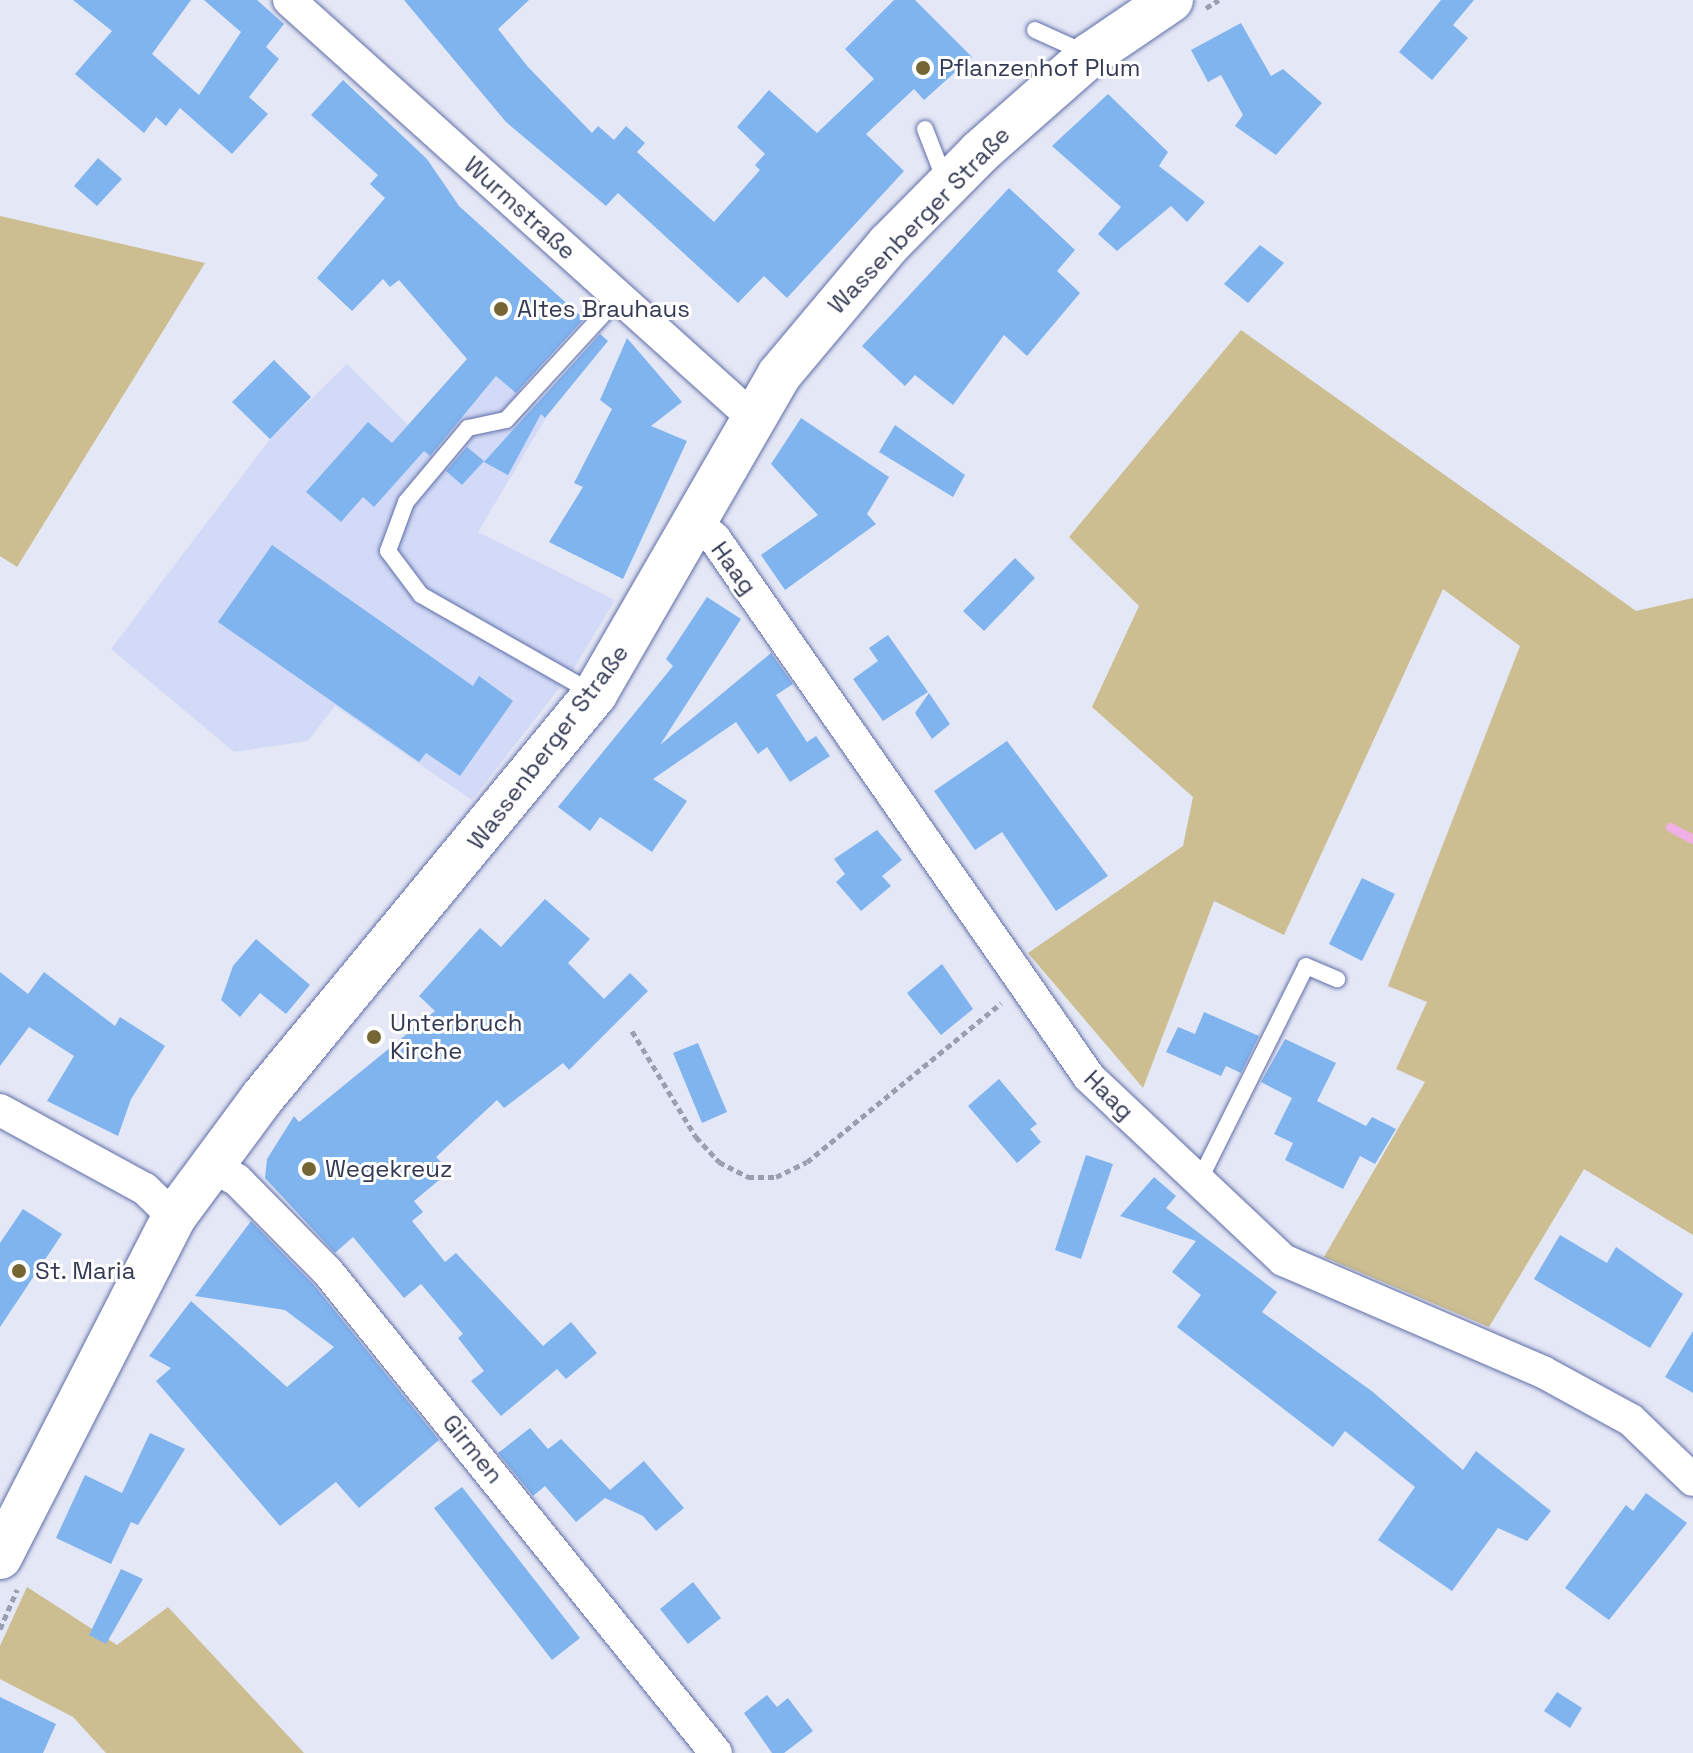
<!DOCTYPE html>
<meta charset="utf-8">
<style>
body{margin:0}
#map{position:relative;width:1693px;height:1753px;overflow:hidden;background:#e4e7f5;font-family:"Space Grotesk",sans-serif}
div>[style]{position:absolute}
.built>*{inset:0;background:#d2daf7}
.green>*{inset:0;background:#ccbe90}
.stream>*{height:9px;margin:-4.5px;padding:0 4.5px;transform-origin:4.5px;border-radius:4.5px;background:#f1b0e5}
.building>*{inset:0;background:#80b4ef}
.path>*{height:5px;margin-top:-2.5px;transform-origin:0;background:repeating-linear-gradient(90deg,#999eb1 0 6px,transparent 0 10px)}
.roads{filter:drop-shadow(0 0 2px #606ea8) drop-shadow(0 0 2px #606ea8)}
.service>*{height:16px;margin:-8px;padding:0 8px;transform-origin:8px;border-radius:8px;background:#fff}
.minor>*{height:32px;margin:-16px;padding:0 16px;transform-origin:16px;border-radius:16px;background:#fff}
.primary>*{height:44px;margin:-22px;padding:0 22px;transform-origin:22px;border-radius:22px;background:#fff}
.dots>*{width:22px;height:22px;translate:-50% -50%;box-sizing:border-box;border:4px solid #fff;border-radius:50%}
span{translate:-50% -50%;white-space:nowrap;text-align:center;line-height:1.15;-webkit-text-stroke:6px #fff;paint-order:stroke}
.poi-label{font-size:24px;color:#333a54}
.left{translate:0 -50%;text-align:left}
.street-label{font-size:24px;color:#333a54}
</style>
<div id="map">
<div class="built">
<div style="clip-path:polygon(347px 364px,408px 425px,461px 366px,505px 376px,548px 414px,478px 532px,615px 600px,571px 673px,472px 800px,335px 706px,308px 741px,234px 752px,111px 649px,270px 439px)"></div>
</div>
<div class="green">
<div style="clip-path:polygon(0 216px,205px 263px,17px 567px,0 556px)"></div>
<div style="clip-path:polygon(1241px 330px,1636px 611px,1693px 598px,1693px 1235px,1584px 1169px,1489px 1327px,1324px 1257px,1425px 1082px,1396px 1069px,1427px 1002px,1388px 986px,1520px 646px,1443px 589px,1284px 935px,1214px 901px,1143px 1088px,1028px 953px,1183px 846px,1193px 797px,1092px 707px,1139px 606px,1069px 537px)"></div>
<div style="clip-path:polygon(27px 1587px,117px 1645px,168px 1607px,304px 1753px,106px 1753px,73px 1717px,0 1679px,0 1646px)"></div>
</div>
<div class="stream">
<div style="left:1670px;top:827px;width:26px;rotate:28deg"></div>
</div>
<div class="building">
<div style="clip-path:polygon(73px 0,191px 0,152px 54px,199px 95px,241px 32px,204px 0,257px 0,284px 24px,266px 47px,279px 59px,249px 97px,268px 114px,232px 154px,180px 108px,166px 126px,156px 117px,144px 133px,75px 74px,112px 31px)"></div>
<div style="clip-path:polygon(404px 0,529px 0,498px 29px,528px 67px,592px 133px,598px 126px,614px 140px,626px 126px,645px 143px,637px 152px,714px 222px,760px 170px,755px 165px,765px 154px,737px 127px,769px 90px,817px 133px,874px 79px,845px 49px,894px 0,915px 0,972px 57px,924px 100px,914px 89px,866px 134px,904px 171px,787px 298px,764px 276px,738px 303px,618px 193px,606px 206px,506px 122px)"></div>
<div style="clip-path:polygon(1441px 0,1474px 0,1453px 25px,1468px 38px,1432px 80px,1399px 52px)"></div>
<div style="clip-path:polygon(1241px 23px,1271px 76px,1283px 69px,1322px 103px,1276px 155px,1235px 126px,1243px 115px,1221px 75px,1208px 82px,1191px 50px)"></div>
<div style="clip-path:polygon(343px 80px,427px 159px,459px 206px,584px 319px,516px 393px,496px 376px,430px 456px,424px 451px,374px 507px,363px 497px,341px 522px,306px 492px,368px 422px,392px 443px,467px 359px,399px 280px,390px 287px,383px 279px,352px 311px,317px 278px,385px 198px,370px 184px,378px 175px,311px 115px)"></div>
<div style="clip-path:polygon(1108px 94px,1168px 152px,1159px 166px,1205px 202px,1187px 222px,1171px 206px,1117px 251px,1098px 234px,1121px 207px,1052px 146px)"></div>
<div style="clip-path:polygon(98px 158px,122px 179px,97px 206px,74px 186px)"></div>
<div style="clip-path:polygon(1009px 188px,1075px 250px,1057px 271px,1080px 293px,1027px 356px,1004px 335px,953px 405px,915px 375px,905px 386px,862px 346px)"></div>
<div style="clip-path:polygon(1260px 245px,1284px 263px,1248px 303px,1224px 284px)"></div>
<div style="clip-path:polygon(600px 334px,608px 341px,545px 418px,541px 414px,508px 475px,484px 462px)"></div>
<div style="clip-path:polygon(627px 338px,682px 402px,651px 426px,687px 441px,623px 579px,549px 542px,583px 487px,574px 483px,612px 409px,600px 400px)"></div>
<div style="clip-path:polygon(274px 360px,311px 397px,270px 439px,232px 402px)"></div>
<div style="clip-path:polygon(801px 418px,889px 477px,867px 514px,876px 524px,785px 590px,761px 555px,818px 515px,771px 464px)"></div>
<div style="clip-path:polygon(895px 425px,965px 475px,953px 497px,879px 452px)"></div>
<div style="clip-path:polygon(467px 447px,484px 461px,462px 485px,446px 471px)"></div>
<div style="clip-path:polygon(272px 545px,473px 686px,479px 676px,513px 701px,460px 776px,426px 753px,419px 762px,218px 622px)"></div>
<div style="clip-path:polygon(1015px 558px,1035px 578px,984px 631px,963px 611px)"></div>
<div style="clip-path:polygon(707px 597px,741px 619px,660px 745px,771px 653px,793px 684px,776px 695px,807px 742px,816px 736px,830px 756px,790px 782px,767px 747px,758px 754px,736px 722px,653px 779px,687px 801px,652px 852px,600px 817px,590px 831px,558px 807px,673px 666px,666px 659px)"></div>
<div style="clip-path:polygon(888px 635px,928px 692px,883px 721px,853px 679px,878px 661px,869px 648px)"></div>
<div style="clip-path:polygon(929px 693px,950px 724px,932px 739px,915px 713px)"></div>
<div style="clip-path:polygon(1007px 741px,1108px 876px,1056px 911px,1002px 832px,975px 850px,934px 791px)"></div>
<div style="clip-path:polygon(877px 830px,902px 860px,882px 876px,891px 886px,861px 911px,836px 882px,845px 874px,834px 859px)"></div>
<div style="clip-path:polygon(1362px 878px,1395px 894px,1362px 961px,1329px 944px)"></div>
<div style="clip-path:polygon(545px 899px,590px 939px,568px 963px,604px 999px,630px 973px,648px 991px,569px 1070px,563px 1063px,504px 1108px,497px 1100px,436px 1157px,450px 1171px,414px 1201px,423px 1212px,412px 1221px,445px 1262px,456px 1253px,543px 1346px,571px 1322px,597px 1353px,566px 1379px,557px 1369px,501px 1416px,471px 1381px,484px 1371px,458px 1338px,463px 1334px,421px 1284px,404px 1298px,353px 1237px,335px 1253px,265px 1178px,267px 1159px,294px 1116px,299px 1122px,435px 1011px,419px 996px,480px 928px,501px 947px)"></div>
<div style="clip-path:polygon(256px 939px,310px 985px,286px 1014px,260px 993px,240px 1017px,221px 1000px,233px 966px)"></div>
<div style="clip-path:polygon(942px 964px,973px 1009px,941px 1035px,907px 993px)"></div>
<div style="clip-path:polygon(0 972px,28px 994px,44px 972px,115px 1026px,120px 1017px,165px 1046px,131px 1099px,118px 1136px,47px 1101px,74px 1056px,29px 1027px,0 1066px)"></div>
<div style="clip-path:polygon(1204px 1012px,1259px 1036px,1241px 1073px,1226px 1066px,1221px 1076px,1166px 1052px,1178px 1027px,1195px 1034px)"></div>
<div style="clip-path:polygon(1285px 1039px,1336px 1063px,1317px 1101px,1366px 1126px,1372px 1117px,1396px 1129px,1375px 1164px,1360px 1156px,1343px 1189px,1285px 1160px,1293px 1143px,1274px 1134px,1292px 1098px,1261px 1082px)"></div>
<div style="clip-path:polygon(698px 1043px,727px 1112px,702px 1123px,673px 1053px)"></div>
<div style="clip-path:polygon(999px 1079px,1037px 1124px,1030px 1129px,1041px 1142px,1017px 1163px,968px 1106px)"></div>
<div style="clip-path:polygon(1086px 1155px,1113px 1164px,1081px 1259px,1055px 1250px)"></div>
<div style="clip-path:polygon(1154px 1177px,1176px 1196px,1166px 1208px,1277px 1292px,1262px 1312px,1373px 1392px,1463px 1470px,1476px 1451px,1551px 1511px,1527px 1541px,1498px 1528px,1452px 1591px,1378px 1540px,1415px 1487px,1345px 1431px,1333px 1447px,1177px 1327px,1201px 1295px,1172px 1272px,1196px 1241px,1120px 1216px)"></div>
<div style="clip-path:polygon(23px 1209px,62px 1234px,0 1327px,0 1243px)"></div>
<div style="clip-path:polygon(251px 1221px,314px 1285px,439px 1440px,359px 1508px,336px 1482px,280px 1526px,156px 1381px,171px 1368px,149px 1356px,191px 1301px,287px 1387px,334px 1347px,285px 1310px,195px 1296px)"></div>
<div style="clip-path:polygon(1560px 1235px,1607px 1263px,1616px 1247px,1683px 1294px,1650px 1348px,1534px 1279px)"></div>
<div style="clip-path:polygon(1693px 1331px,1693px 1393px,1665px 1377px)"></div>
<div style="clip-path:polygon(530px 1428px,548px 1449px,561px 1439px,610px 1490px,644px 1461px,684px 1508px,656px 1531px,643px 1516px,605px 1498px,576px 1522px,545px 1486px,533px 1496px,498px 1453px)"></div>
<div style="clip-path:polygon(150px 1433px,185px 1449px,138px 1525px,131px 1522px,111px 1564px,56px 1538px,85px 1475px,122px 1493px)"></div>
<div style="clip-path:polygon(462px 1487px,580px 1638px,552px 1660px,434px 1508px)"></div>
<div style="clip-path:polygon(1646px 1493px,1687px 1523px,1609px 1620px,1565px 1588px,1626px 1505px,1633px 1511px)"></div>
<div style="clip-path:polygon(121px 1569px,143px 1579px,106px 1644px,89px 1635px)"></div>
<div style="clip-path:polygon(693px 1582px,721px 1618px,688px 1644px,660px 1609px)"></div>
<div style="clip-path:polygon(1557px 1692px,1582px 1708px,1570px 1728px,1544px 1711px)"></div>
<div style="clip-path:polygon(767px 1695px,777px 1707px,788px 1698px,813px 1731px,784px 1753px,772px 1753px,744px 1713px)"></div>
<div style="clip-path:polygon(0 1697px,56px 1724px,43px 1753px,0 1753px)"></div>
</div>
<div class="path">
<div style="left:1206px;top:8px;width:15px;rotate:-32deg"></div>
<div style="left:632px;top:1031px;width:124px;rotate:58.9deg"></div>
<div style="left:696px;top:1137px;width:34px;rotate:47deg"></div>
<div style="left:719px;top:1162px;width:33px;rotate:27deg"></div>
<div style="left:748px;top:1177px;width:28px"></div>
<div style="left:776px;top:1177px;width:34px;rotate:-26deg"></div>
<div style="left:807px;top:1162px;width:251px;rotate:-39.3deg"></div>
<div style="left:0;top:1629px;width:43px;rotate:-66.4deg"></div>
</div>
<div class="roads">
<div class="service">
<div style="left:1035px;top:30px;width:58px;rotate:24.4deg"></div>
<div style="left:925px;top:129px;width:58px;rotate:68.7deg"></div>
<div style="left:593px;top:693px;width:198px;rotate:-150.3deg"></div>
<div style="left:421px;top:595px;width:55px;rotate:-126.9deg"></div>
<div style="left:388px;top:551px;width:52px;rotate:-69.8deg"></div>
<div style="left:406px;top:502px;width:97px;rotate:-50deg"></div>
<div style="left:468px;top:428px;width:39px;rotate:-12deg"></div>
<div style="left:506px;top:420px;width:166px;rotate:-47.4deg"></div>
<div style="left:1199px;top:1181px;width:240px;rotate:-63.5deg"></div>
<div style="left:1306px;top:966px;width:34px;rotate:23deg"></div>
</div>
<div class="minor">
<div style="left:289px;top:0;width:622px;rotate:42deg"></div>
<div style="left:694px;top:520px;width:28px;rotate:42deg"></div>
<div style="left:715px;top:539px;width:655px;rotate:55.19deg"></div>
<div style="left:1089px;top:1077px;width:267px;rotate:43.3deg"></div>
<div style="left:1283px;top:1260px;width:283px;rotate:23.3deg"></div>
<div style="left:1543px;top:1372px;width:100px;rotate:28.6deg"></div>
<div style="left:1631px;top:1420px;width:86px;rotate:44.1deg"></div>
<div style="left:0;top:1110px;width:165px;rotate:28.6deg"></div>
<div style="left:145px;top:1189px;width:40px;rotate:44deg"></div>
<div style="left:210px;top:1166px;width:30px;rotate:27deg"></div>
<div style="left:237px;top:1180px;width:129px;rotate:45.3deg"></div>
<div style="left:328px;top:1272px;width:618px;rotate:51.11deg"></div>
</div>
<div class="primary">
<div style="left:0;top:1557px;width:382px;rotate:-62.9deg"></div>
<div style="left:174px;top:1217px;width:148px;rotate:-53.5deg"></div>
<div style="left:262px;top:1098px;width:524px;rotate:-50.5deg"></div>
<div style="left:595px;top:694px;width:368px;rotate:-60deg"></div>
<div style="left:779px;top:375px;width:171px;rotate:-50deg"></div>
<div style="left:889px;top:244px;width:129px;rotate:-45.3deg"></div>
<div style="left:980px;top:152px;width:147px;rotate:-41.4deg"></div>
<div style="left:1090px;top:55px;width:98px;rotate:-34.2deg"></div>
</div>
</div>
<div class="dots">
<div style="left:923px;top:68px;background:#756633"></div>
<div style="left:501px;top:309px;background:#756633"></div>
<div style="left:374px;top:1037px;background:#756633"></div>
<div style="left:309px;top:1169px;background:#756633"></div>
<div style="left:19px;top:1271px;background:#756633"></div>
</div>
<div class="poi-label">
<span class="left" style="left:939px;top:68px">Pflanzenhof Plum</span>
<span class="left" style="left:517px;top:309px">Altes Brauhaus</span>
<span class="left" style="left:390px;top:1037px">Unterbruch<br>Kirche</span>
<span class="left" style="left:325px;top:1169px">Wegekreuz</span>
<span class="left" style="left:35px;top:1271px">St. Maria</span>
</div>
<div class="street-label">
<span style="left:520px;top:208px;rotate:42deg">Wurmstraße</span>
<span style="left:919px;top:220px;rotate:-46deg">Wassenberger Straße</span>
<span style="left:734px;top:568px;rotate:54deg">Haag</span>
<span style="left:548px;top:747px;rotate:-53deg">Wassenberger Straße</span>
<span style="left:1109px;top:1095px;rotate:45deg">Haag</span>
<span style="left:473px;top:1449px;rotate:51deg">Girmen</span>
</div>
</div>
